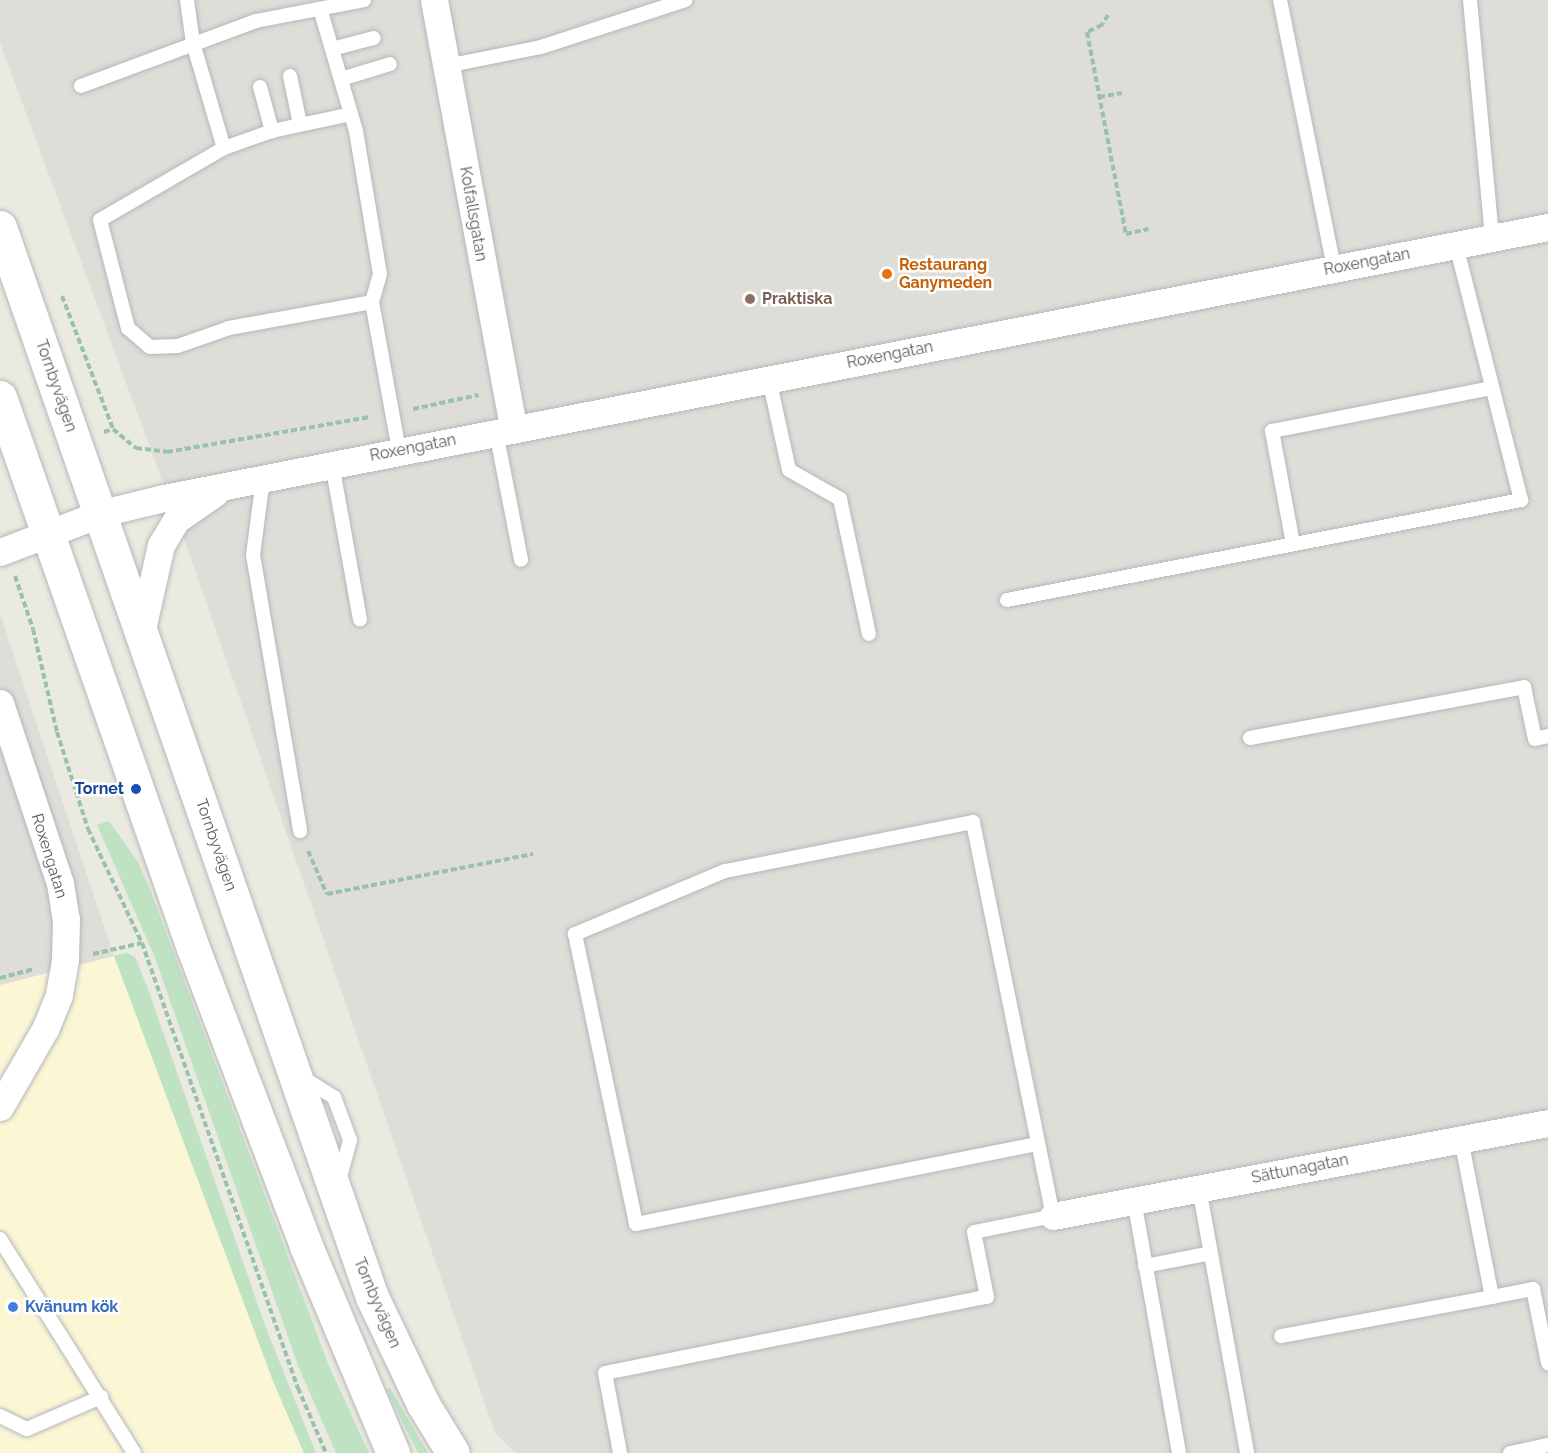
<!DOCTYPE html>
<meta charset="utf-8">
<style>
body{margin:0}
#map{position:relative;width:1548px;height:1453px;overflow:hidden;background:#ebeae0;font-family:Raleway,sans-serif}
div>[style]{position:absolute}
.commercial>*{inset:0;background:#fbf7d5}
.industrial>*{inset:0;background:#deddd8}
.green>*{inset:0;background:#bee2c2}
.path>*{height:4px;margin-top:-2px;transform-origin:0;background:repeating-linear-gradient(90deg,#98c2a9 0 6px,transparent 0 9px)}
.roads{filter:drop-shadow(0 0 2px #b6b7bc) drop-shadow(0 0 2px #b6b7bc)}
.lane>*{height:14px;margin:-7px;padding:0 7px;transform-origin:7px;border-radius:7px;background:#fff}
.street>*{height:27px;margin:-13.5px;padding:0 13.5px;transform-origin:13.5px;border-radius:13.5px;background:#fff}
.secondary>*{height:33px;margin:-16.5px;padding:0 16.5px;transform-origin:16.5px;border-radius:16.5px;background:#fff}
.dots>*{width:16px;height:16px;translate:-50% -50%;box-sizing:border-box;border:3px solid #fff;border-radius:50%}
span{translate:-50% -50%;white-space:nowrap;text-align:center;line-height:1.15;-webkit-text-stroke:5px #fff;paint-order:stroke}
.street-label{font-size:16px;color:#595b60}
.food-label{font-size:16px;color:#c56008;font-weight:700}
.left{translate:0 -50%;text-align:left}
.education-label{font-size:16px;color:#785e54;font-weight:700}
.transit-label{font-size:16px;color:#164399;font-weight:700}
.right{translate:-100% -50%;text-align:right}
.shop-label{font-size:16px;color:#366cbe;font-weight:700}
</style>
<div id="map">
<div class="commercial">
<div style="clip-path:polygon(114px 956px,273px 1381px,304px 1453px,0 1453px,0 985px)"></div>
</div>
<div class="industrial">
<div style="clip-path:polygon(0 0,1548px 0,1548px 1453px,515px 1453px,495px 1433px,188px 550px,0 43px)"></div>
<div style="clip-path:polygon(0 613px,114px 956px,0 985px)"></div>
</div>
<div class="green">
<div style="clip-path:polygon(109px 821px,138px 862px,149px 887px,329px 1366px,369px 1453px,336px 1453px,299px 1368px,155px 958px,97px 825px)"></div>
<div style="clip-path:polygon(127px 953px,135px 957px,148px 989px,266px 1328px,316px 1453px,304px 1453px,273px 1381px,114px 956px)"></div>
<div style="clip-path:polygon(390px 1388px,428px 1453px,418px 1453px,386px 1389px)"></div>
</div>
<div class="path">
<div style="left:1108px;top:15px;width:12px;rotate:121deg"></div>
<div style="left:1102px;top:25px;width:17px;rotate:155deg"></div>
<div style="left:1087px;top:32px;width:206px;rotate:79.1deg"></div>
<div style="left:1126px;top:234px;width:23px;rotate:-13deg"></div>
<div style="left:1099px;top:97px;width:23px;rotate:-10deg"></div>
<div style="left:62px;top:296px;width:142px;rotate:69deg"></div>
<div style="left:413px;top:409px;width:67px;rotate:-12deg"></div>
<div style="left:104px;top:432px;width:9px;rotate:-18deg"></div>
<div style="left:113px;top:429px;width:30px;rotate:40deg"></div>
<div style="left:136px;top:448px;width:31px;rotate:7deg"></div>
<div style="left:167px;top:452px;width:206px;rotate:-9.8deg"></div>
<div style="left:15px;top:576px;width:56px;rotate:71.2deg"></div>
<div style="left:33px;top:629px;width:106px;rotate:76.9deg"></div>
<div style="left:57px;top:732px;width:102px;rotate:72.3deg"></div>
<div style="left:88px;top:829px;width:126px;rotate:64.7deg"></div>
<div style="left:142px;top:943px;width:472px;rotate:70.7deg"></div>
<div style="left:298px;top:1388px;width:71px;rotate:66.7deg"></div>
<div style="left:308px;top:851px;width:47px;rotate:66.2deg"></div>
<div style="left:327px;top:894px;width:210px;rotate:-11deg"></div>
<div style="left:93px;top:954px;width:50px;rotate:-12.7deg"></div>
<div style="left:0;top:978px;width:34px;rotate:-15deg"></div>
</div>
<div class="roads">
<div class="lane">
<div style="left:187px;top:0;width:43px;rotate:82.1deg"></div>
<div style="left:193px;top:43px;width:109px;rotate:73.6deg"></div>
<div style="left:224px;top:148px;width:51px;rotate:-19.5deg"></div>
<div style="left:272px;top:131px;width:81px;rotate:-12.1deg"></div>
<div style="left:1280px;top:0;width:274px;rotate:78.6deg"></div>
<div style="left:1470px;top:0;width:239px;rotate:84.7deg"></div>
<div style="left:321px;top:12px;width:124px;rotate:73.6deg"></div>
<div style="left:356px;top:131px;width:145px;rotate:80.5deg"></div>
<div style="left:380px;top:274px;width:29px;rotate:106deg"></div>
<div style="left:372px;top:302px;width:151px;rotate:79.7deg"></div>
<div style="left:332px;top:49px;width:43px;rotate:-14.7deg"></div>
<div style="left:446px;top:66px;width:97px;rotate:-11.3deg"></div>
<div style="left:541px;top:47px;width:152px;rotate:-18deg"></div>
<div style="left:290px;top:76px;width:49px;rotate:78.2deg"></div>
<div style="left:341px;top:79px;width:51px;rotate:-17deg"></div>
<div style="left:81px;top:86px;width:187px;rotate:-20.4deg"></div>
<div style="left:256px;top:21px;width:110px;rotate:-11deg"></div>
<div style="left:260px;top:87px;width:46px;rotate:74.7deg"></div>
<div style="left:224px;top:148px;width:143px;rotate:149.9deg"></div>
<div style="left:100px;top:220px;width:112px;rotate:75.5deg"></div>
<div style="left:128px;top:328px;width:29px;rotate:41deg"></div>
<div style="left:150px;top:347px;width:28px;rotate:-2deg"></div>
<div style="left:178px;top:346px;width:54px;rotate:-19.4deg"></div>
<div style="left:229px;top:328px;width:145px;rotate:-10.3deg"></div>
<div style="left:769px;top:379px;width:93px;rotate:77.6deg"></div>
<div style="left:789px;top:470px;width:59px;rotate:29.6deg"></div>
<div style="left:840px;top:499px;width:138px;rotate:77.9deg"></div>
<div style="left:496px;top:432px;width:130px;rotate:78.9deg"></div>
<div style="left:332px;top:464px;width:158px;rotate:79.8deg"></div>
<div style="left:263px;top:479px;width:77px;rotate:97.5deg"></div>
<div style="left:253px;top:555px;width:280px;rotate:80.3deg"></div>
<div style="left:1293px;top:544px;width:115px;rotate:-100.5deg"></div>
<div style="left:1272px;top:431px;width:224px;rotate:-11.1deg"></div>
<div style="left:1007px;top:600px;width:524px;rotate:-11.01deg"></div>
<div style="left:1521px;top:500px;width:263px;rotate:-104.3deg"></div>
<div style="left:1250px;top:738px;width:279px;rotate:-10.5deg"></div>
<div style="left:1524px;top:687px;width:53px;rotate:78.1deg"></div>
<div style="left:1535px;top:739px;width:13px;rotate:-13deg"></div>
<div style="left:300px;top:1076px;width:40px;rotate:32deg"></div>
<div style="left:334px;top:1097px;width:46px;rotate:69.6deg"></div>
<div style="left:350px;top:1140px;width:42px;rotate:105deg"></div>
<div style="left:1461px;top:1139px;width:161px;rotate:78.9deg"></div>
<div style="left:1492px;top:1297px;width:42px;rotate:-11deg"></div>
<div style="left:1533px;top:1289px;width:76px;rotate:78.5deg"></div>
<div style="left:1199px;top:1188px;width:269px;rotate:79.7deg"></div>
<div style="left:1134px;top:1200px;width:257px;rotate:79.9deg"></div>
<div style="left:0;top:1239px;width:252px;rotate:57.9deg"></div>
<div style="left:1145px;top:1266px;width:67px;rotate:-11.1deg"></div>
<div style="left:1281px;top:1336px;width:215px;rotate:-10.5deg"></div>
<div style="left:0;top:1416px;width:30px;rotate:26deg"></div>
<div style="left:27px;top:1429px;width:81px;rotate:-23.4deg"></div>
<div style="left:620px;top:1453px;width:81px;rotate:-100.6deg"></div>
<div style="left:605px;top:1373px;width:389px;rotate:-11.3deg"></div>
<div style="left:987px;top:1297px;width:66px;rotate:-101.3deg"></div>
<div style="left:974px;top:1232px;width:81px;rotate:-11.4deg"></div>
<div style="left:1053px;top:1216px;width:402px;rotate:-101.5deg"></div>
<div style="left:973px;top:822px;width:253px;rotate:168.8deg"></div>
<div style="left:725px;top:871px;width:163px;rotate:157.2deg"></div>
<div style="left:575px;top:934px;width:296px;rotate:78.1deg"></div>
<div style="left:636px;top:1224px;width:410px;rotate:-11.3deg"></div>
<div style="left:1510px;top:1453px;width:39px;rotate:-12deg"></div>
</div>
<div class="street">
<div style="left:434px;top:0;width:435px;rotate:79.5deg"></div>
<div style="left:0;top:552px;width:109px;rotate:-20.9deg"></div>
<div style="left:102px;top:513px;width:64px;rotate:-13.6deg"></div>
<div style="left:164px;top:498px;width:1410px;rotate:-11.08deg"></div>
<div style="left:142px;top:629px;width:86px;rotate:-77.3deg"></div>
<div style="left:161px;top:545px;width:29px;rotate:-59deg"></div>
<div style="left:176px;top:520px;width:47px;rotate:-34.7deg"></div>
<div style="left:0;top:703px;width:190px;rotate:71.6deg"></div>
<div style="left:60px;top:883px;width:36px;rotate:81deg"></div>
<div style="left:66px;top:919px;width:41px;rotate:91.4deg"></div>
<div style="left:65px;top:960px;width:36px;rotate:100deg"></div>
<div style="left:59px;top:995px;width:37px;rotate:112deg"></div>
<div style="left:45px;top:1029px;width:90px;rotate:120deg"></div>
<div style="left:1053px;top:1216px;width:504px;rotate:-10.64deg"></div>
</div>
<div class="secondary">
<div style="left:0;top:227px;width:1133px;rotate:70.83deg"></div>
<div style="left:372px;top:1297px;width:119px;rotate:64.5deg"></div>
<div style="left:423px;top:1404px;width:57px;rotate:58.5deg"></div>
<div style="left:0;top:397px;width:584px;rotate:70.7deg"></div>
<div style="left:193px;top:948px;width:319px;rotate:69.2deg"></div>
<div style="left:306px;top:1246px;width:225px;rotate:67.2deg"></div>
</div>
</div>
<div class="dots">
<div style="left:887px;top:274px;background:#e8710a"></div>
<div style="left:750px;top:299px;background:#8d6e63"></div>
<div style="left:136px;top:789px;background:#1a4fb4"></div>
<div style="left:13px;top:1307px;background:#3f7fe0"></div>
</div>
<div class="street-label">
<span style="left:473px;top:214px;rotate:80deg">Kolfallsgatan</span>
<span style="left:1367px;top:262px;rotate:-11deg">Roxengatan</span>
<span style="left:890px;top:355px;rotate:-11deg">Roxengatan</span>
<span style="left:56px;top:386px;rotate:71deg">Tornbyvägen</span>
<span style="left:413px;top:448px;rotate:-11deg">Roxengatan</span>
<span style="left:216px;top:845px;rotate:71deg">Tornbyvägen</span>
<span style="left:49px;top:856px;rotate:73deg">Roxengatan</span>
<span style="left:1300px;top:1169px;rotate:-11deg">Sättunagatan</span>
<span style="left:377px;top:1303px;rotate:67deg">Tornbyvägen</span>
</div>
<div class="food-label">
<span class="left" style="left:899px;top:274px">Restaurang<br>Ganymeden</span>
</div>
<div class="education-label">
<span class="left" style="left:762px;top:299px">Praktiska</span>
</div>
<div class="transit-label">
<span class="right" style="left:124px;top:789px">Tornet</span>
</div>
<div class="shop-label">
<span class="left" style="left:25px;top:1307px">Kvänum kök</span>
</div>
</div>
